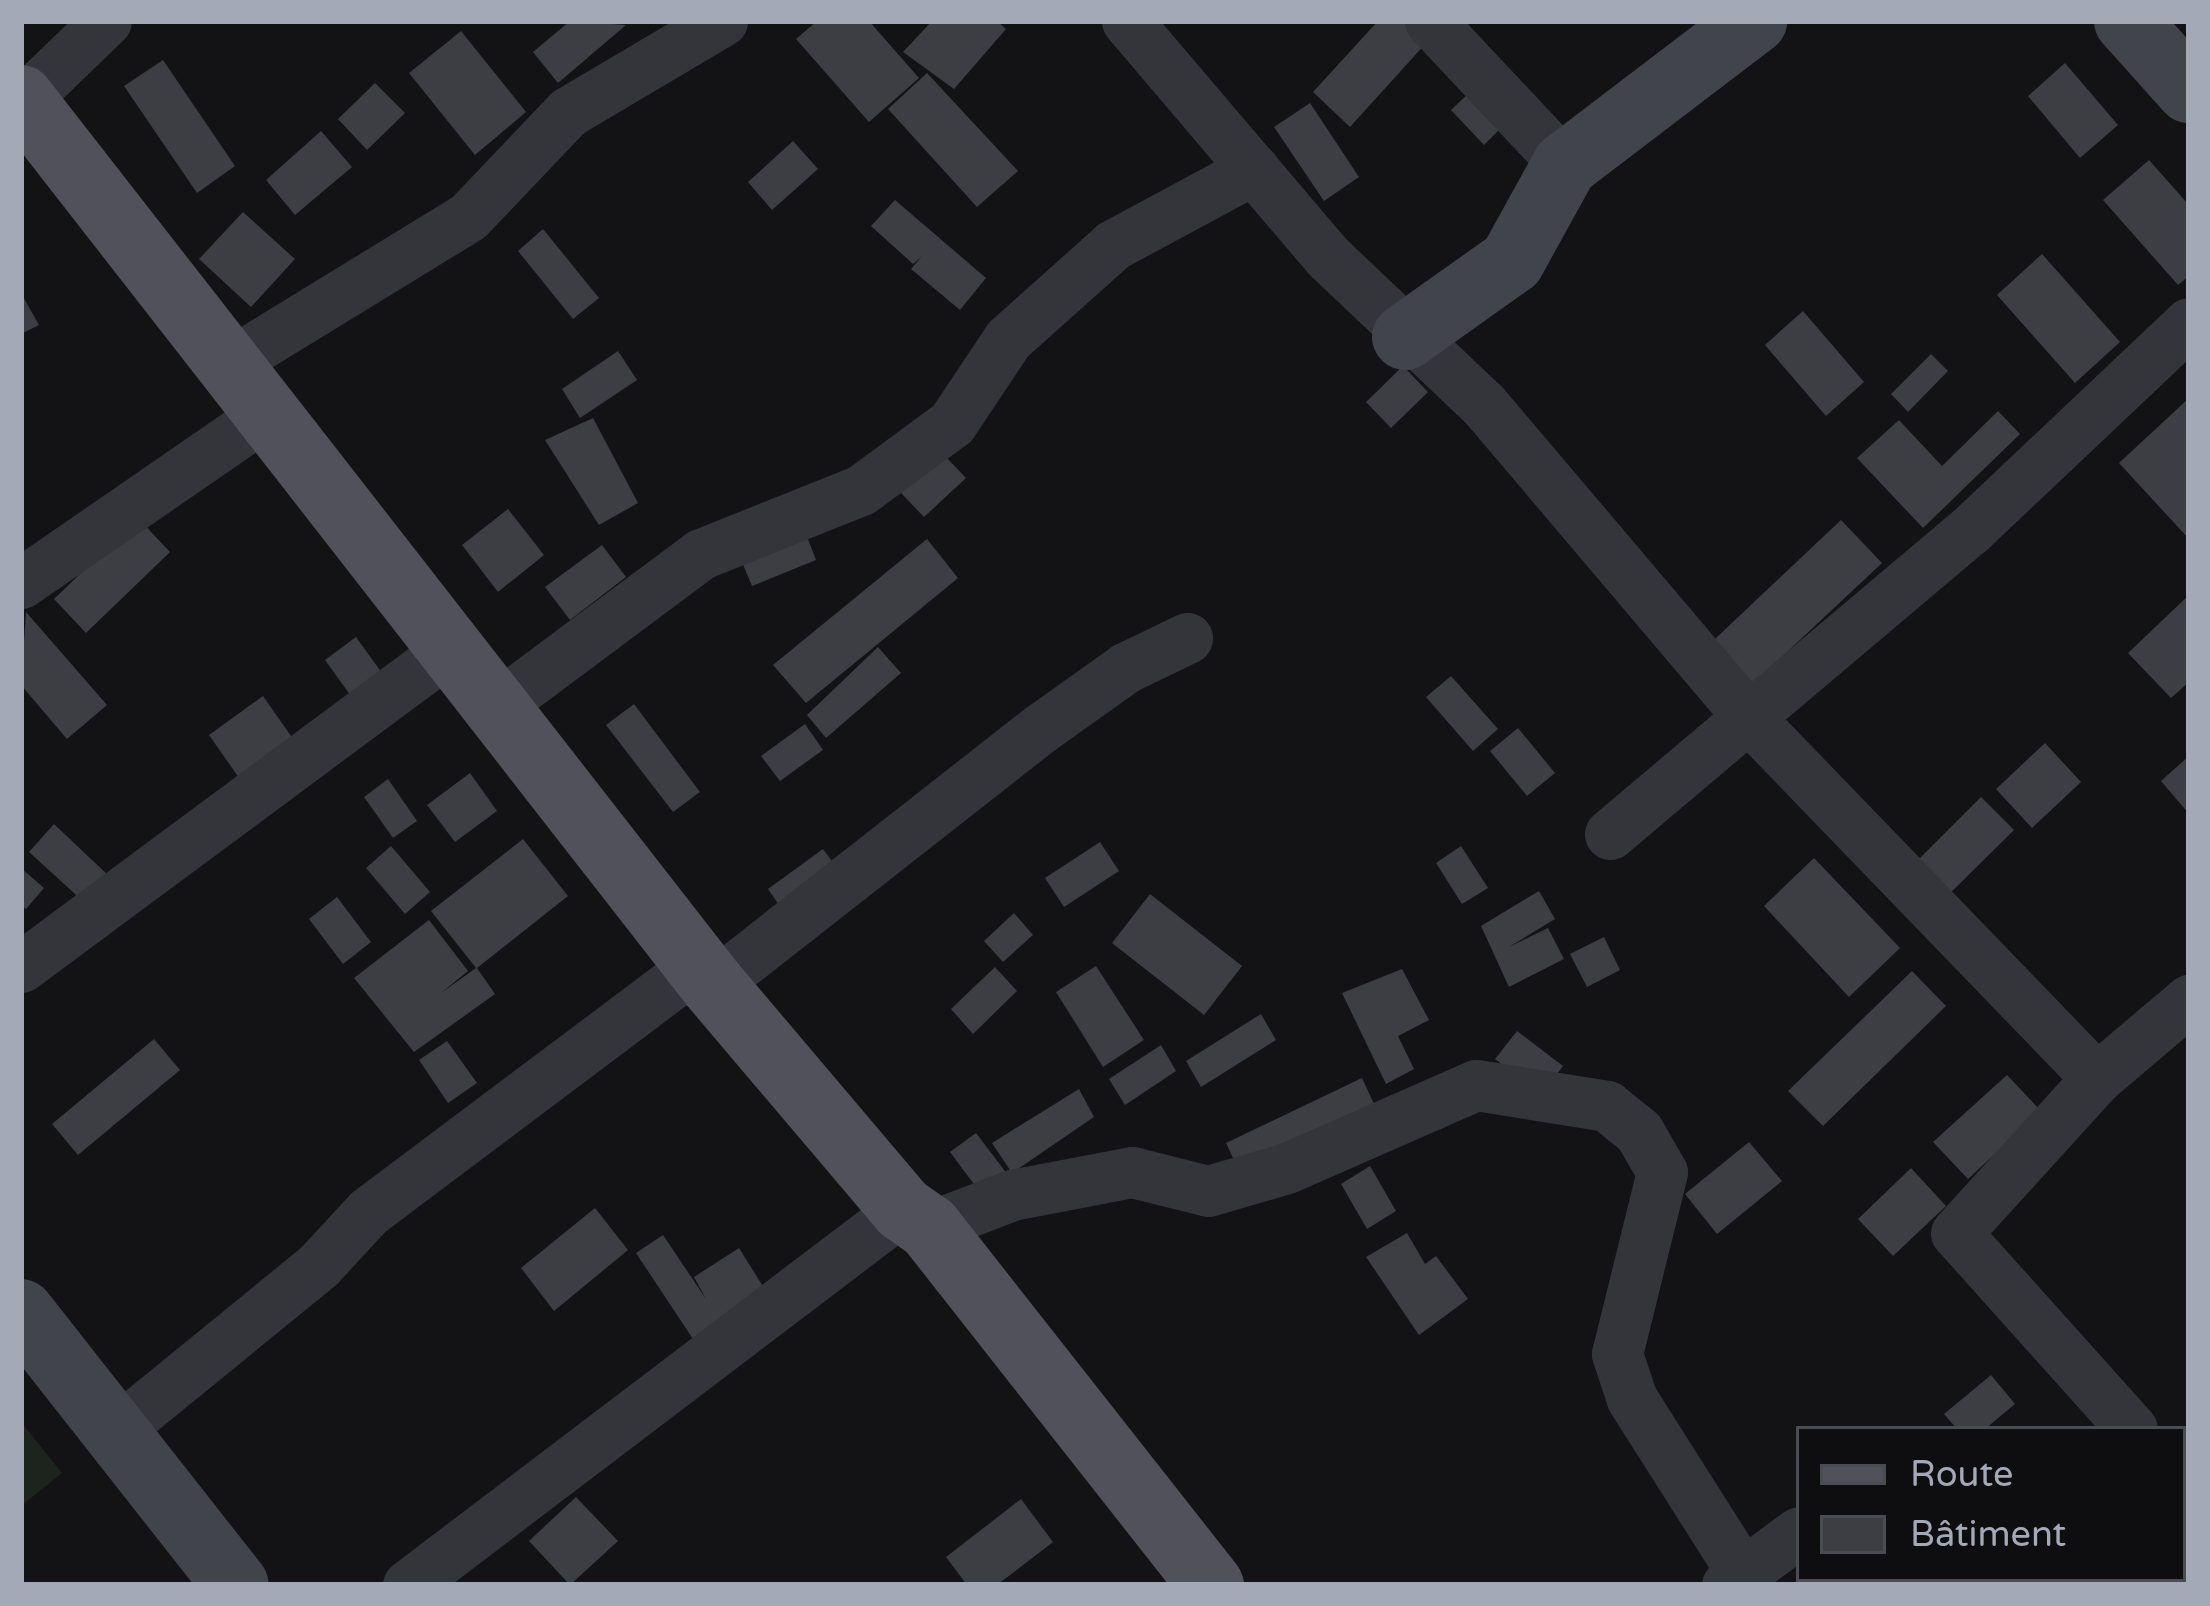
<!DOCTYPE html>
<meta charset="utf-8">
<style>
body{margin:0}
#map{position:relative;width:2210px;height:1606px;overflow:hidden;background:#131315;font-family:"Varela Round",sans-serif}
div>[style]{position:absolute}
.green>*{inset:0;background:#1b241d}
.building>*{inset:0;background:#3d3e43}
.street>*{height:51px;margin:-25.5px;padding:0 25.5px;transform-origin:25.5px;border-radius:25.5px;background:#34353b}
.secondary>*{height:66px;margin:-33px;padding:0 33px;transform-origin:33px;border-radius:33px;background:#42444b}
.primary>*{height:66px;margin:-33px;padding:0 33px;transform-origin:33px;border-radius:33px;background:#50515a}
span{translate:-50% -50%;white-space:nowrap;text-align:center;line-height:1.15;-webkit-text-stroke:9px #0e0e10;paint-order:stroke}
.frame{position:absolute;inset:0;border:24px solid #a4a9b7;pointer-events:none}
.legend{position:absolute;left:1796px;top:1426px;width:390px;height:156px;box-sizing:border-box;background:#0e0e10;border:3px solid #4a4c53;margin:0;padding:15px 21px;list-style:none;font-size:36px;color:#a4a9b7}
.legend li{display:flex;align-items:center;gap:24px;height:60px}
.legend b{width:60px;border:3px solid #4a4c53}
</style>
<div id="map">
<div class="green">
<div style="clip-path:polygon(21px 1422px,62px 1473px,21px 1506px)"></div>
</div>
<div class="building">
<div style="clip-path:polygon(570px 21px,626px 25px,558px 83px,533px 52px)"></div>
<div style="clip-path:polygon(817px 21px,869px 21px,919px 78px,869px 122px,796px 39px)"></div>
<div style="clip-path:polygon(932px 21px,997px 21px,1006px 29px,954px 89px,903px 52px)"></div>
<div style="clip-path:polygon(1378px 21px,1404px 21px,1427px 42px,1350px 127px,1313px 92px)"></div>
<div style="clip-path:polygon(461px 31px,526px 112px,475px 155px,409px 73px)"></div>
<div style="clip-path:polygon(163px 60px,235px 166px,197px 193px,124px 86px)"></div>
<div style="clip-path:polygon(2065px 63px,2118px 125px,2080px 158px,2028px 96px)"></div>
<div style="clip-path:polygon(927px 73px,1018px 171px,977px 207px,888px 109px)"></div>
<div style="clip-path:polygon(375px 83px,405px 113px,367px 150px,338px 119px)"></div>
<div style="clip-path:polygon(1472px 90px,1505px 124px,1484px 145px,1451px 110px)"></div>
<div style="clip-path:polygon(1310px 103px,1359px 177px,1324px 201px,1274px 127px)"></div>
<div style="clip-path:polygon(321px 131px,352px 167px,295px 215px,266px 180px)"></div>
<div style="clip-path:polygon(793px 141px,818px 169px,772px 210px,748px 182px)"></div>
<div style="clip-path:polygon(2149px 160px,2189px 205px,2189px 276px,2178px 285px,2103px 200px)"></div>
<div style="clip-path:polygon(895px 200px,986px 278px,960px 310px,911px 269px,922px 256px,913px 264px,871px 226px)"></div>
<div style="clip-path:polygon(243px 212px,295px 259px,251px 307px,199px 259px)"></div>
<div style="clip-path:polygon(543px 229px,599px 298px,573px 319px,518px 251px)"></div>
<div style="clip-path:polygon(2042px 254px,2120px 342px,2075px 383px,1997px 295px)"></div>
<div style="clip-path:polygon(21px 293px,39px 325px,21px 334px)"></div>
<div style="clip-path:polygon(1803px 311px,1864px 382px,1826px 416px,1765px 345px)"></div>
<div style="clip-path:polygon(618px 351px,637px 380px,580px 418px,562px 389px)"></div>
<div style="clip-path:polygon(1931px 354px,1948px 371px,1908px 412px,1891px 394px)"></div>
<div style="clip-path:polygon(1403px 366px,1428px 392px,1391px 428px,1366px 402px)"></div>
<div style="clip-path:polygon(2189px 398px,2189px 539px,2119px 463px)"></div>
<div style="clip-path:polygon(1998px 411px,2020px 434px,1923px 528px,1857px 458px,1899px 420px,1942px 466px)"></div>
<div style="clip-path:polygon(593px 418px,638px 503px,599px 525px,545px 440px)"></div>
<div style="clip-path:polygon(943px 454px,966px 478px,924px 517px,901px 493px)"></div>
<div style="clip-path:polygon(508px 509px,544px 555px,498px 592px,462px 545px)"></div>
<div style="clip-path:polygon(138px 518px,170px 552px,86px 633px,54px 599px)"></div>
<div style="clip-path:polygon(1841px 520px,1882px 563px,1737px 699px,1697px 656px)"></div>
<div style="clip-path:polygon(804px 529px,816px 560px,752px 586px,739px 555px)"></div>
<div style="clip-path:polygon(927px 539px,958px 578px,806px 703px,773px 665px)"></div>
<div style="clip-path:polygon(602px 545px,626px 577px,570px 620px,545px 587px)"></div>
<div style="clip-path:polygon(2189px 595px,2189px 682px,2171px 698px,2128px 653px)"></div>
<div style="clip-path:polygon(26px 612px,107px 705px,67px 739px,21px 685px)"></div>
<div style="clip-path:polygon(356px 637px,387px 680px,356px 703px,325px 660px)"></div>
<div style="clip-path:polygon(878px 647px,901px 673px,826px 738px,807px 715px)"></div>
<div style="clip-path:polygon(1451px 676px,1498px 729px,1473px 751px,1426px 697px)"></div>
<div style="clip-path:polygon(263px 696px,298px 746px,244px 785px,209px 735px)"></div>
<div style="clip-path:polygon(634px 704px,700px 792px,673px 812px,606px 725px)"></div>
<div style="clip-path:polygon(805px 724px,823px 750px,780px 781px,761px 756px)"></div>
<div style="clip-path:polygon(1518px 728px,1555px 773px,1527px 796px,1490px 751px)"></div>
<div style="clip-path:polygon(2045px 743px,2081px 782px,2032px 828px,1996px 789px)"></div>
<div style="clip-path:polygon(2189px 756px,2189px 814px,2161px 781px)"></div>
<div style="clip-path:polygon(470px 773px,497px 811px,455px 842px,427px 805px)"></div>
<div style="clip-path:polygon(388px 779px,417px 821px,393px 838px,364px 797px)"></div>
<div style="clip-path:polygon(1981px 797px,2014px 830px,1933px 910px,1901px 877px)"></div>
<div style="clip-path:polygon(54px 824px,110px 877px,85px 903px,29px 852px)"></div>
<div style="clip-path:polygon(523px 839px,568px 896px,477px 968px,495px 994px,414px 1052px,354px 978px,429px 920px,468px 971px,441px 993px,476px 968px,431px 911px)"></div>
<div style="clip-path:polygon(1100px 842px,1119px 871px,1064px 907px,1045px 878px)"></div>
<div style="clip-path:polygon(391px 846px,430px 892px,405px 914px,366px 868px)"></div>
<div style="clip-path:polygon(1461px 846px,1488px 888px,1462px 904px,1436px 863px)"></div>
<div style="clip-path:polygon(823px 849px,849px 884px,793px 925px,768px 889px)"></div>
<div style="clip-path:polygon(1814px 858px,1900px 948px,1849px 997px,1764px 906px)"></div>
<div style="clip-path:polygon(21px 868px,44px 888px,26px 909px,21px 905px)"></div>
<div style="clip-path:polygon(1539px 891px,1555px 919px,1509px 947px,1548px 928px,1564px 959px,1509px 987px,1481px 926px)"></div>
<div style="clip-path:polygon(1150px 894px,1242px 966px,1204px 1015px,1112px 943px)"></div>
<div style="clip-path:polygon(337px 897px,371px 942px,343px 964px,309px 919px)"></div>
<div style="clip-path:polygon(1014px 913px,1033px 935px,1003px 962px,984px 941px)"></div>
<div style="clip-path:polygon(1604px 937px,1620px 970px,1587px 987px,1570px 954px)"></div>
<div style="clip-path:polygon(1096px 966px,1144px 1040px,1103px 1067px,1056px 992px)"></div>
<div style="clip-path:polygon(995px 967px,1017px 991px,973px 1034px,951px 1009px)"></div>
<div style="clip-path:polygon(1402px 969px,1429px 1020px,1398px 1036px,1414px 1069px,1386px 1084px,1342px 993px)"></div>
<div style="clip-path:polygon(1912px 971px,1946px 1006px,1823px 1126px,1788px 1091px)"></div>
<div style="clip-path:polygon(1261px 1014px,1276px 1040px,1201px 1087px,1186px 1061px)"></div>
<div style="clip-path:polygon(1517px 1031px,1563px 1066px,1541px 1095px,1495px 1059px)"></div>
<div style="clip-path:polygon(154px 1039px,180px 1070px,78px 1155px,52px 1124px)"></div>
<div style="clip-path:polygon(447px 1041px,477px 1083px,448px 1103px,419px 1060px)"></div>
<div style="clip-path:polygon(1161px 1045px,1176px 1071px,1125px 1105px,1109px 1079px)"></div>
<div style="clip-path:polygon(2007px 1075px,2041px 1111px,1968px 1179px,1933px 1142px)"></div>
<div style="clip-path:polygon(1362px 1078px,1382px 1121px,1246px 1186px,1226px 1143px)"></div>
<div style="clip-path:polygon(1079px 1089px,1094px 1117px,1012px 1173px,992px 1143px)"></div>
<div style="clip-path:polygon(976px 1133px,1014px 1183px,988px 1203px,950px 1152px)"></div>
<div style="clip-path:polygon(1749px 1142px,1782px 1181px,1717px 1234px,1685px 1194px)"></div>
<div style="clip-path:polygon(1370px 1166px,1396px 1211px,1367px 1229px,1341px 1184px)"></div>
<div style="clip-path:polygon(1911px 1168px,1946px 1206px,1893px 1256px,1858px 1219px)"></div>
<div style="clip-path:polygon(595px 1208px,628px 1250px,554px 1311px,521px 1268px)"></div>
<div style="clip-path:polygon(1407px 1233px,1425px 1264px,1436px 1256px,1468px 1299px,1419px 1335px,1366px 1257px)"></div>
<div style="clip-path:polygon(663px 1235px,706px 1299px,694px 1277px,739px 1248px,769px 1296px,699px 1348px,636px 1253px)"></div>
<div style="clip-path:polygon(1991px 1375px,2015px 1404px,1985px 1429px,1957px 1429px,1944px 1414px)"></div>
<div style="clip-path:polygon(576px 1497px,618px 1541px,570px 1585px,529px 1541px)"></div>
<div style="clip-path:polygon(1021px 1499px,1053px 1542px,997px 1585px,967px 1585px,946px 1557px)"></div>
<div style="clip-path:polygon(2053px 1579px,2144px 1579px,2047px 1585px)"></div>
</div>
<div class="street">
<div style="left:1127px;top:21px;width:310px;rotate:49.6deg"></div>
<div style="left:1328px;top:257px;width:215px;rotate:43.5deg"></div>
<div style="left:1484px;top:405px;width:412px;rotate:49.7deg"></div>
<div style="left:1750px;top:719px;width:499px;rotate:46deg"></div>
<div style="left:1430px;top:21px;width:197px;rotate:46.8deg"></div>
<div style="left:21px;top:103px;width:118px;rotate:-44deg"></div>
<div style="left:228px;top:364px;width:281px;rotate:-31.5deg"></div>
<div style="left:468px;top:217px;width:145px;rotate:-46.4deg"></div>
<div style="left:568px;top:112px;width:179px;rotate:-30.6deg"></div>
<div style="left:21px;top:583px;width:299px;rotate:-34.6deg"></div>
<div style="left:497px;top:706px;width:254px;rotate:-36.7deg"></div>
<div style="left:701px;top:554px;width:172px;rotate:-21.8deg"></div>
<div style="left:861px;top:490px;width:113px;rotate:-36.4deg"></div>
<div style="left:952px;top:423px;width:101px;rotate:-56.3deg"></div>
<div style="left:1008px;top:339px;width:141px;rotate:-41.8deg"></div>
<div style="left:1113px;top:245px;width:160px;rotate:-28.3deg"></div>
<div style="left:1610px;top:834px;width:471px;rotate:-40.2deg"></div>
<div style="left:1970px;top:530px;width:301px;rotate:-43.4deg"></div>
<div style="left:21px;top:967px;width:534px;rotate:-36.55deg"></div>
<div style="left:713px;top:985px;width:417px;rotate:-38.1deg"></div>
<div style="left:1041px;top:728px;width:103px;rotate:-35.5deg"></div>
<div style="left:1125px;top:668px;width:69px;rotate:-25.8deg"></div>
<div style="left:929px;top:1227px;width:89px;rotate:-21.1deg"></div>
<div style="left:1012px;top:1195px;width:122px;rotate:-10.9deg"></div>
<div style="left:1132px;top:1172px;width:78px;rotate:14deg"></div>
<div style="left:1208px;top:1191px;width:82px;rotate:-16.2deg"></div>
<div style="left:1287px;top:1168px;width:206px;rotate:-23.7deg"></div>
<div style="left:1476px;top:1085px;width:133px;rotate:9.1deg"></div>
<div style="left:1607px;top:1106px;width:41px;rotate:39.1deg"></div>
<div style="left:1639px;top:1132px;width:46px;rotate:60.1deg"></div>
<div style="left:1662px;top:1172px;width:187px;rotate:103.9deg"></div>
<div style="left:1617px;top:1354px;width:47px;rotate:71.6deg"></div>
<div style="left:1632px;top:1399px;width:220px;rotate:57.6deg"></div>
<div style="left:2132px;top:1429px;width:263px;rotate:-131.9deg"></div>
<div style="left:1956px;top:1233px;width:210px;rotate:-47.7deg"></div>
<div style="left:2097px;top:1078px;width:121px;rotate:-40.3deg"></div>
<div style="left:117px;top:1430px;width:261px;rotate:-39.2deg"></div>
<div style="left:319px;top:1265px;width:72px;rotate:-47.2deg"></div>
<div style="left:368px;top:1212px;width:411px;rotate:-36.9deg"></div>
<div style="left:2183px;top:1486px;width:9px;rotate:49deg"></div>
<div style="left:408px;top:1585px;width:622px;rotate:-37.22deg"></div>
<div style="left:1727px;top:1585px;width:89px;rotate:-36.4deg"></div>
</div>
<div class="secondary">
<div style="left:2127px;top:21px;width:93px;rotate:48.1deg"></div>
<div style="left:1405px;top:337px;width:131px;rotate:-35.4deg"></div>
<div style="left:1512px;top:261px;width:110px;rotate:-61.1deg"></div>
<div style="left:1565px;top:165px;width:238px;rotate:-37.3deg"></div>
<div style="left:21px;top:1312px;width:347px;rotate:51.8deg"></div>
</div>
<div class="primary">
<div style="left:21px;top:98px;width:1125px;rotate:52.04deg"></div>
<div style="left:713px;top:985px;width:294px;rotate:49.7deg"></div>
<div style="left:903px;top:1209px;width:32px;rotate:35deg"></div>
<div style="left:929px;top:1227px;width:456px;rotate:51.8deg"></div>
</div>
<div class="frame"></div>
<ul class="legend">
<li><b style="height:15px;background:#50515a"></b>Route</li>
<li><b style="height:33px;background:#3d3e43"></b>Bâtiment</li>
</ul>
</div>
